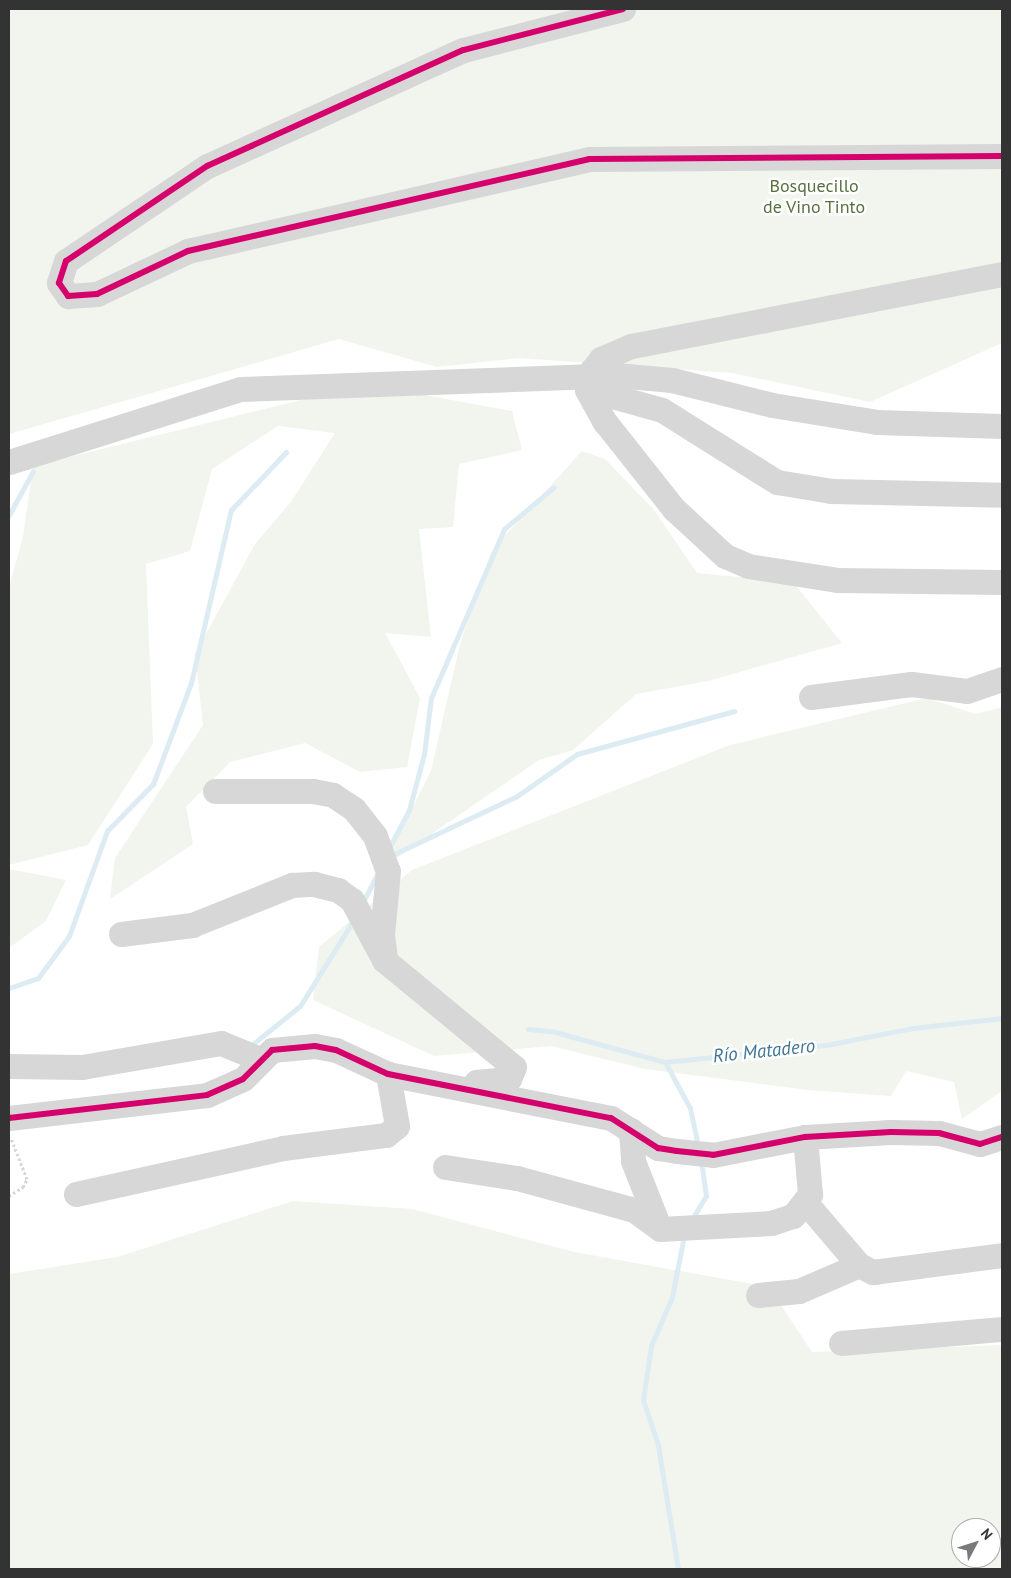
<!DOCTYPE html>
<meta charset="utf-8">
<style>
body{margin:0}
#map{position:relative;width:1011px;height:1578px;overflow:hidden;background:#fff;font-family:"PT Sans",sans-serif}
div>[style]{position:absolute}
.green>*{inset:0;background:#f1f5ed}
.stream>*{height:5px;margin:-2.5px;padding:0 2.5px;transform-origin:2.5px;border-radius:2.5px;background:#ddebf3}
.path>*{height:3px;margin-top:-1.5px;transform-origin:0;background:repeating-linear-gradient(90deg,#d6d6d6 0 2.5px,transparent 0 5px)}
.minor>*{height:25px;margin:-12.5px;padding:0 12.5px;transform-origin:12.5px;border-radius:12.5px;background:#d7d7d7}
.cycleway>*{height:6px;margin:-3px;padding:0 3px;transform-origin:3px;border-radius:3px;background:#d6006c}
span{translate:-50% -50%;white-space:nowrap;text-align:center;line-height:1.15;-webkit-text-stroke:5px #fff;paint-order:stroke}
.park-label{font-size:18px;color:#56703f}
.water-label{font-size:19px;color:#3f7597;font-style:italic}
.frame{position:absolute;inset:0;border:10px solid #333;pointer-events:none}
.north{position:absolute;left:951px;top:1518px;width:50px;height:50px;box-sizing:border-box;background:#fff;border:1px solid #adadad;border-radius:50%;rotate:50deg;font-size:14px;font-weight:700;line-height:20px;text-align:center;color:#333}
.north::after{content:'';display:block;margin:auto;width:18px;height:22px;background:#7a7a7a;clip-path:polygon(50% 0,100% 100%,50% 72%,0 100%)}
</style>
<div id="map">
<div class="green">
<div style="clip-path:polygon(9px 9px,1002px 9px,1002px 343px,870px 402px,732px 373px,519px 358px,437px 367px,339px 339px,9px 434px)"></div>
<div style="clip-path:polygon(365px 384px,512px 411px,522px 450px,459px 464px,453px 527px,419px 529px,431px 637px,385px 633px,420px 698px,407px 767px,360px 772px,305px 743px,230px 762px,186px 807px,193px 844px,110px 899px,115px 858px,203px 725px,195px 654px,255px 544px,291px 502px,335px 433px,278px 426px,212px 469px,190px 551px,146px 564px,153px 744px,88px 845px,9px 865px,9px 587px,23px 537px,33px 466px)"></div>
<div style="clip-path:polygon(582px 451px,605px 459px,654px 510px,697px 573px,793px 582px,842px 643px,708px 681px,636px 694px,573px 750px,539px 760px,382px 868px,431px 771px,460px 644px,492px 550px)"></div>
<div style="clip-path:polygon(927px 698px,975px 714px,1002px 707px,1002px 1091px,962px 1119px,954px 1082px,906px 1071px,891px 1096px,808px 1090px,645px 1069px,551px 1046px,434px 1056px,313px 1000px,319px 947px,412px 870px,730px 745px)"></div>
<div style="clip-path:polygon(9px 869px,66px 880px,46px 921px,9px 948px)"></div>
<div style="clip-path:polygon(evenodd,293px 1201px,412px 1209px,574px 1252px,769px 1287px,812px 1352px,1002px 1345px,1002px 1569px,9px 1569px,9px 1274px,117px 1257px,293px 1201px,961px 1528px,991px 1528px,991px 1558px,961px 1558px,961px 1528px)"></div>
</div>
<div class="stream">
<div style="left:9px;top:515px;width:50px;rotate:-61.4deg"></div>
<div style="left:389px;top:848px;width:43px;rotate:-62.2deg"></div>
<div style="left:409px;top:810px;width:58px;rotate:-75deg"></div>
<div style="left:424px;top:754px;width:56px;rotate:-82.9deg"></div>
<div style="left:431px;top:698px;width:184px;rotate:-66.6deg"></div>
<div style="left:504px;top:529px;width:65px;rotate:-40deg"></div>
<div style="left:390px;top:856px;width:140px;rotate:-25.3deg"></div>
<div style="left:517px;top:796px;width:73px;rotate:-35deg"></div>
<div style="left:577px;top:754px;width:163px;rotate:-15.3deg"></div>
<div style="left:363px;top:902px;width:34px;rotate:-63deg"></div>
<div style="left:9px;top:988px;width:31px;rotate:-19deg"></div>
<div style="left:38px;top:978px;width:52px;rotate:-53.6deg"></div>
<div style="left:69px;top:936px;width:112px;rotate:-70.1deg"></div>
<div style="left:107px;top:831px;width:66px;rotate:-45.6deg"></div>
<div style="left:153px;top:784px;width:108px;rotate:-69.4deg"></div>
<div style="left:191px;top:683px;width:178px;rotate:-77deg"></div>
<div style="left:231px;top:510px;width:80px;rotate:-46.5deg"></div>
<div style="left:528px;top:1029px;width:27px;rotate:6deg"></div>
<div style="left:555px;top:1032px;width:114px;rotate:15.3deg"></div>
<div style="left:665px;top:1062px;width:162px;rotate:-6deg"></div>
<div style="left:826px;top:1045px;width:89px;rotate:-11.1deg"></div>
<div style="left:913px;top:1028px;width:90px;rotate:-6.4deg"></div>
<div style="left:249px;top:1047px;width:65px;rotate:-38.8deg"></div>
<div style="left:300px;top:1006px;width:100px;rotate:-58.1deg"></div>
<div style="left:665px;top:1062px;width:52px;rotate:61.5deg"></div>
<div style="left:690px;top:1108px;width:39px;rotate:78deg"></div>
<div style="left:692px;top:1219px;width:27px;rotate:-59deg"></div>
<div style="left:706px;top:1196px;width:35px;rotate:-98deg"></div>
<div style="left:678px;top:1569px;width:126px;rotate:-99.2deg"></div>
<div style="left:658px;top:1445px;width:47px;rotate:-108.4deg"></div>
<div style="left:643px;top:1400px;width:55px;rotate:-81.6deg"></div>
<div style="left:651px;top:1346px;width:53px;rotate:-66.8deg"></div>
<div style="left:672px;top:1297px;width:63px;rotate:-79deg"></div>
</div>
<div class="path">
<div style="left:9px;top:1196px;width:17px;rotate:-33deg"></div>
<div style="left:23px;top:1187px;width:9px;rotate:-63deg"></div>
<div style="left:27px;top:1179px;width:44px;rotate:-111.3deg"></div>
</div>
<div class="minor">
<div style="left:623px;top:9px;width:165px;rotate:165.6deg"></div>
<div style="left:463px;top:50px;width:281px;rotate:155.6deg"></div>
<div style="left:207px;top:166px;width:170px;rotate:146deg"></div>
<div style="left:66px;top:261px;width:23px;rotate:108deg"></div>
<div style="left:59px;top:283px;width:16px;rotate:55deg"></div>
<div style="left:68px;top:296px;width:29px;rotate:-4deg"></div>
<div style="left:97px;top:294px;width:101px;rotate:-25.3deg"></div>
<div style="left:188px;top:251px;width:411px;rotate:-12.9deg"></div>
<div style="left:589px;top:159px;width:413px;rotate:-0.4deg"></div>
<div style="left:1002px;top:274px;width:378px;rotate:169deg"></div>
<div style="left:631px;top:346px;width:33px;rotate:157deg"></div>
<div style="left:601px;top:359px;width:14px;rotate:129deg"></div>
<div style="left:592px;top:370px;width:12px;rotate:104deg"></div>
<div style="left:589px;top:382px;width:27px;rotate:31deg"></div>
<div style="left:612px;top:396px;width:52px;rotate:15.6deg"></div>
<div style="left:662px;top:410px;width:136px;rotate:32.1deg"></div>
<div style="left:777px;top:482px;width:56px;rotate:9.3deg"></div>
<div style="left:832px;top:491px;width:170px;rotate:1.3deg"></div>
<div style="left:589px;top:382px;width:8px;rotate:104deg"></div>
<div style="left:587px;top:390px;width:37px;rotate:61deg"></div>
<div style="left:605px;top:422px;width:111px;rotate:51.6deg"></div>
<div style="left:674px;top:509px;width:69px;rotate:42.7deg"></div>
<div style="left:725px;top:556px;width:25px;rotate:23deg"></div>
<div style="left:748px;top:566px;width:90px;rotate:8.9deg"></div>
<div style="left:837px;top:580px;width:165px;rotate:0.7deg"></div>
<div style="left:9px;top:462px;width:243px;rotate:-17.5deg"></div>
<div style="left:241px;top:389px;width:375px;rotate:-2.1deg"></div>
<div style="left:616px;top:375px;width:56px;rotate:5.1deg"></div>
<div style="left:672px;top:380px;width:103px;rotate:14deg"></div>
<div style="left:772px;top:405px;width:106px;rotate:9.2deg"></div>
<div style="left:877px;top:422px;width:125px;rotate:1.8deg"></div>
<div style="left:811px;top:697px;width:101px;rotate:-7.4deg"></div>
<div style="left:911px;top:684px;width:56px;rotate:7.1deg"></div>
<div style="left:967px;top:691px;width:37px;rotate:-19deg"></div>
<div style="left:215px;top:791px;width:98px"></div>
<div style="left:313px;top:791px;width:20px;rotate:11deg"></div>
<div style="left:333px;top:795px;width:25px;rotate:34deg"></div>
<div style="left:354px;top:809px;width:34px;rotate:52deg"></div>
<div style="left:375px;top:836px;width:37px;rotate:70deg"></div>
<div style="left:388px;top:871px;width:63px;rotate:95.4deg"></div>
<div style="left:382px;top:934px;width:23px;rotate:83deg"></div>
<div style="left:121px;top:934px;width:72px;rotate:-7.2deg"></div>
<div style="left:192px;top:925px;width:108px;rotate:-21.8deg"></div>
<div style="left:292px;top:885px;width:22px;rotate:-3deg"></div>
<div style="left:314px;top:884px;width:25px;rotate:14deg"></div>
<div style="left:338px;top:890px;width:17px;rotate:36deg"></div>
<div style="left:352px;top:900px;width:68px;rotate:61.9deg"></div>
<div style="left:384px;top:960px;width:168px;rotate:39.5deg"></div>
<div style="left:514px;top:1067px;width:13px;rotate:113deg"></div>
<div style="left:509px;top:1079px;width:33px;rotate:175deg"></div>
<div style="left:9px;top:1066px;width:73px;rotate:0.8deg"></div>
<div style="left:82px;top:1067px;width:141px;rotate:-9.8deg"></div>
<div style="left:221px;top:1043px;width:44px;rotate:22.5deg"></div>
<div style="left:9px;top:1118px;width:199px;rotate:-6.6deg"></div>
<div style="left:207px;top:1095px;width:39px;rotate:-24deg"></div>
<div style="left:243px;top:1079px;width:41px;rotate:-45deg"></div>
<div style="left:272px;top:1050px;width:43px;rotate:-5.3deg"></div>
<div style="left:315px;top:1046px;width:21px;rotate:11deg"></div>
<div style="left:336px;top:1050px;width:57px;rotate:24.8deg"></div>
<div style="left:388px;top:1074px;width:227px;rotate:11.2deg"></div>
<div style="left:611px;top:1118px;width:56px;rotate:32.6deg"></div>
<div style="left:658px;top:1148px;width:19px;rotate:9deg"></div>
<div style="left:677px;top:1151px;width:36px;rotate:6deg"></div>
<div style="left:713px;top:1155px;width:94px;rotate:-11.1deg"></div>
<div style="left:805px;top:1137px;width:86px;rotate:-3.3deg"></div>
<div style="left:891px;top:1132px;width:48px;rotate:1.2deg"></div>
<div style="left:939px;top:1133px;width:42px;rotate:15deg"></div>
<div style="left:980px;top:1144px;width:23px;rotate:-18deg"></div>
<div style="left:631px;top:1130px;width:31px;rotate:86deg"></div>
<div style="left:633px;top:1161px;width:71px;rotate:68.5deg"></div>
<div style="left:445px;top:1167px;width:73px;rotate:8.7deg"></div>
<div style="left:517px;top:1178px;width:121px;rotate:15.3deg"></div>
<div style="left:634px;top:1210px;width:32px;rotate:36deg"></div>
<div style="left:660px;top:1229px;width:111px;rotate:-3.1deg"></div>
<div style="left:771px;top:1223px;width:23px;rotate:-18deg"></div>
<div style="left:793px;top:1216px;width:28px;rotate:-52deg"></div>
<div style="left:810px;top:1194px;width:57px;rotate:-95deg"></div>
<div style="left:76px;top:1194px;width:212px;rotate:-12.5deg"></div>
<div style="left:283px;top:1148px;width:104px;rotate:-7.2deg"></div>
<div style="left:386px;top:1135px;width:14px;rotate:-39deg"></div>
<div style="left:397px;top:1126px;width:53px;rotate:-99.8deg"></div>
<div style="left:806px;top:1203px;width:82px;rotate:49.5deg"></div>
<div style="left:859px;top:1265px;width:16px;rotate:27deg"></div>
<div style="left:873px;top:1272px;width:130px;rotate:-7.5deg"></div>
<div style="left:758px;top:1295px;width:41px;rotate:-5.6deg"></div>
<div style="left:799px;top:1291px;width:65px;rotate:-23.4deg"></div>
<div style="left:841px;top:1343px;width:162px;rotate:-5deg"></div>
</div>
<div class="cycleway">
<div style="left:623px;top:9px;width:165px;rotate:165.6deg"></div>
<div style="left:463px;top:50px;width:281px;rotate:155.6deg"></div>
<div style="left:207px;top:166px;width:170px;rotate:146deg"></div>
<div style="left:66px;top:261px;width:23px;rotate:108deg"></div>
<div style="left:59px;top:283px;width:16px;rotate:55deg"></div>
<div style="left:68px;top:296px;width:29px;rotate:-4deg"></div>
<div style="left:97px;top:294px;width:101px;rotate:-25.3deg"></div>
<div style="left:188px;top:251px;width:411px;rotate:-12.9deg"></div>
<div style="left:589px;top:159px;width:413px;rotate:-0.4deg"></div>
<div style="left:9px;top:1118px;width:199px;rotate:-6.6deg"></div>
<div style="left:207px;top:1095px;width:39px;rotate:-24deg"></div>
<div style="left:243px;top:1079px;width:41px;rotate:-45deg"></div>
<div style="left:272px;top:1050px;width:43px;rotate:-5.3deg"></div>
<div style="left:315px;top:1046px;width:21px;rotate:11deg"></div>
<div style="left:336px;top:1050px;width:57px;rotate:24.8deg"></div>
<div style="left:388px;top:1074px;width:227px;rotate:11.2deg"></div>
<div style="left:611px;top:1118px;width:56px;rotate:32.6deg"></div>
<div style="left:658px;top:1148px;width:19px;rotate:9deg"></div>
<div style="left:677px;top:1151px;width:36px;rotate:6deg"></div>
<div style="left:713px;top:1155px;width:94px;rotate:-11.1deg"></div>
<div style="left:805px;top:1137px;width:86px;rotate:-3.3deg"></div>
<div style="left:891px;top:1132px;width:48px;rotate:1.2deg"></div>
<div style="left:939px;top:1133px;width:42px;rotate:15deg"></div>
<div style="left:980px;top:1144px;width:23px;rotate:-18deg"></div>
</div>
<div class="park-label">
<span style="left:814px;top:197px">Bosquecillo<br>de Vino Tinto</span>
</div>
<div class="water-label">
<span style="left:764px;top:1051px;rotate:-6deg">Río Matadero</span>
</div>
<div class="frame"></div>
<div class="north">N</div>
</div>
